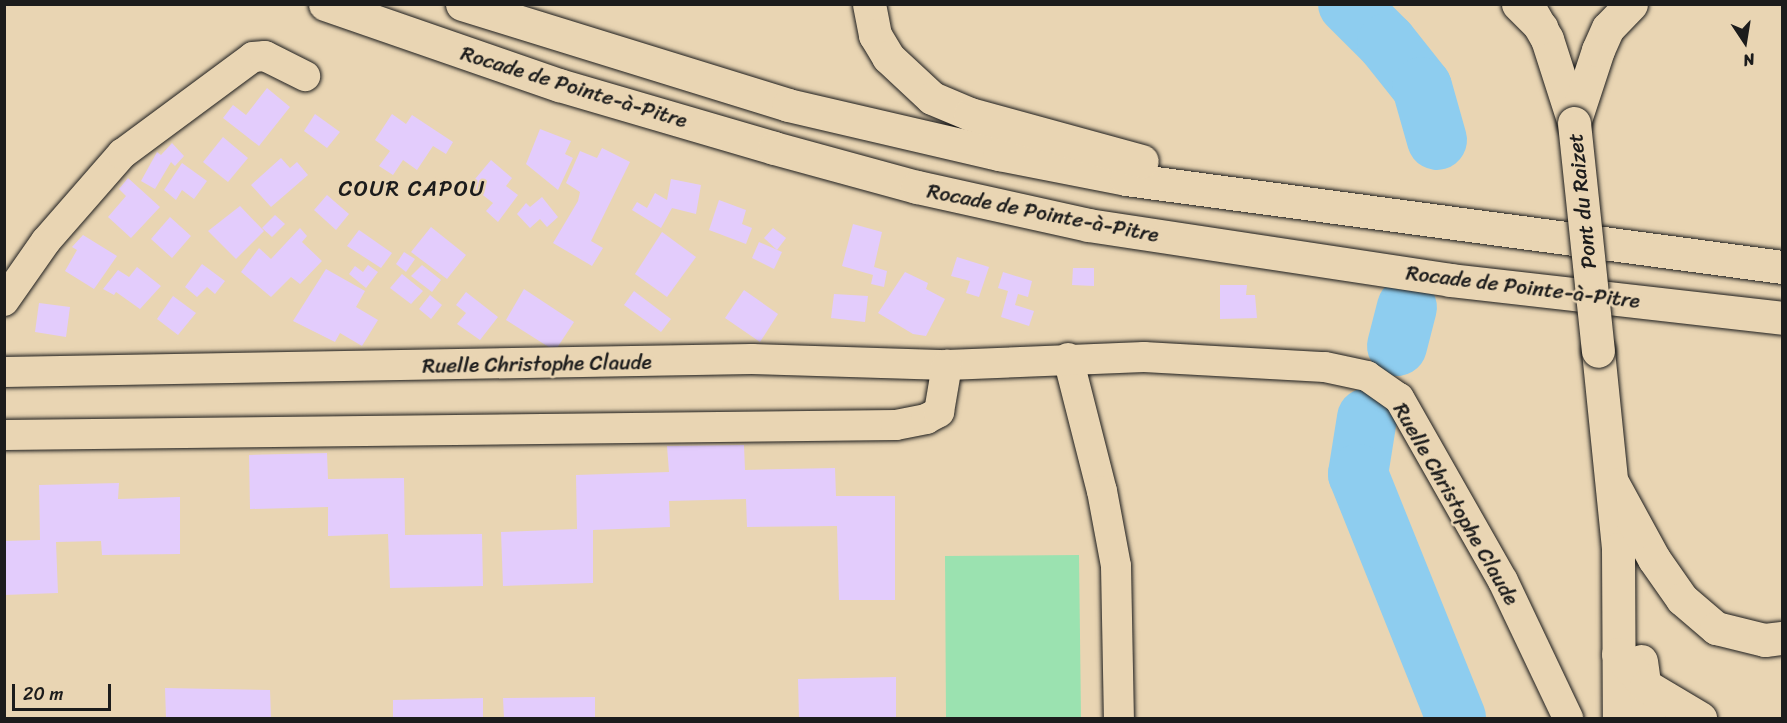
<!DOCTYPE html>
<meta charset="utf-8">
<style>
body{margin:0}
#map{position:relative;width:1787px;height:723px;overflow:hidden;background:#e9d5b3;font-family:Sriracha,sans-serif}
div>[style]{position:absolute}
.green>*{inset:0;background:#9be2b0}
.river>*{height:60px;margin:-30px;padding:0 30px;transform-origin:30px;border-radius:30px;background:#8ecdef}
.building>*{inset:0;background:#e3ccfc}
.roads{filter:drop-shadow(0 0 2px #1c1c1c) drop-shadow(0 0 2px #1c1c1c)}
.minor>*{height:30px;margin:-15px;padding:0 15px;transform-origin:15px;border-radius:15px;background:#e9d5b3}
.secondary>*{height:33px;margin:-16.5px;padding:0 16.5px;transform-origin:16.5px;border-radius:16.5px;background:#e9d5b3}
.trunk>*{height:33px;margin:-16.5px;padding:0 16.5px;transform-origin:16.5px;border-radius:16.5px;background:#e9d5b3}
.bridges{filter:drop-shadow(0 0 2px #1c1c1c) drop-shadow(0 0 2px #1c1c1c)}
.secondary-bridge>*{height:33px;margin:-16.5px;padding:0 16.5px;transform-origin:16.5px;border-radius:16.5px;background:#e9d5b3}
span{translate:-50% -50%;white-space:nowrap;text-align:center;line-height:1.15;-webkit-text-stroke:5px #e9d5b3;paint-order:stroke}
.street-label{font-size:21px;color:#1c1c1c}
.neighbourhood-label{font-size:22px;color:#1c1c1c;letter-spacing:1.5px}
.frame{position:absolute;inset:0;border:6px solid #1c1c1c;pointer-events:none}
.north{position:absolute;left:1715px;top:12px;width:60px;height:60px;-webkit-text-stroke:4px #e9d5b3;paint-order:stroke;rotate:168deg;font-size:16px;font-weight:700;line-height:24px;text-align:center;color:#1c1c1c}
.north::after{content:'';display:block;margin:auto;width:21px;height:27px;background:#1c1c1c;clip-path:polygon(50% 0,100% 100%,50% 72%,0 100%)}
.scale{position:absolute;left:12px;top:684px;width:99px;height:27px;box-sizing:border-box;border:3px solid #1c1c1c;border-top:0;padding-left:8px;font-size:18px;line-height:21px;white-space:nowrap;color:#1c1c1c;-webkit-text-stroke:4px #e9d5b3;paint-order:stroke}
</style>
<div id="map">
<div class="green">
<div style="clip-path:polygon(1079px 555px,1081px 718px,946px 718px,945px 556px)"></div>
</div>
<div class="river">
<div style="left:1348px;top:4px;width:55px;rotate:45deg"></div>
<div style="left:1387px;top:43px;width:56px;rotate:51.5deg"></div>
<div style="left:1422px;top:87px;width:55px;rotate:74.2deg"></div>
<div style="left:1397px;top:346px;width:40px;rotate:-75.6deg"></div>
<div style="left:1367px;top:418px;width:57px;rotate:99.1deg"></div>
<div style="left:1358px;top:474px;width:263px;rotate:68.1deg"></div>
</div>
<div class="building">
<div style="clip-path:polygon(267px 88px,290px 107px,259px 146px,223px 118px,233px 105px,246px 115px)"></div>
<div style="clip-path:polygon(315px 114px,340px 132px,327px 148px,304px 131px)"></div>
<div style="clip-path:polygon(392px 114px,406px 124px,412px 115px,453px 142px,446px 154px,433px 146px,417px 170px,403px 160px,393px 175px,379px 166px,390px 151px,375px 140px)"></div>
<div style="clip-path:polygon(540px 129px,571px 141px,565px 154px,573px 158px,558px 190px,526px 164px)"></div>
<div style="clip-path:polygon(223px 137px,248px 158px,228px 182px,203px 162px)"></div>
<div style="clip-path:polygon(172px 143px,184px 156px,175px 166px,171px 162px,155px 189px,141px 181px,157px 152px,161px 155px)"></div>
<div style="clip-path:polygon(602px 148px,630px 162px,591px 241px,603px 248px,592px 266px,553px 243px,578px 201px,580px 192px,566px 183px,580px 151px,597px 158px)"></div>
<div style="clip-path:polygon(281px 158px,290px 168px,297px 162px,308px 175px,271px 207px,251px 185px)"></div>
<div style="clip-path:polygon(491px 160px,512px 178px,506px 186px,518px 195px,498px 222px,486px 211px,493px 203px,470px 185px)"></div>
<div style="clip-path:polygon(182px 163px,207px 181px,194px 199px,182px 190px,176px 200px,164px 190px)"></div>
<div style="clip-path:polygon(128px 178px,160px 207px,131px 238px,108px 217px,126px 196px,119px 189px)"></div>
<div style="clip-path:polygon(671px 179px,701px 185px,696px 214px,672px 208px,661px 228px,632px 210px,637px 202px,647px 208px,655px 193px,667px 200px)"></div>
<div style="clip-path:polygon(327px 195px,349px 214px,336px 230px,314px 210px)"></div>
<div style="clip-path:polygon(542px 197px,558px 217px,547px 227px,540px 219px,530px 228px,517px 214px,526px 203px,530px 207px)"></div>
<div style="clip-path:polygon(719px 200px,746px 210px,742px 224px,752px 228px,746px 244px,709px 230px)"></div>
<div style="clip-path:polygon(240px 206px,264px 231px,236px 259px,208px 231px)"></div>
<div style="clip-path:polygon(275px 215px,285px 224px,272px 237px,262px 228px)"></div>
<div style="clip-path:polygon(170px 217px,191px 236px,172px 258px,151px 239px)"></div>
<div style="clip-path:polygon(853px 224px,882px 232px,874px 267px,887px 271px,884px 287px,871px 284px,873px 275px,842px 266px)"></div>
<div style="clip-path:polygon(431px 227px,466px 255px,447px 279px,411px 252px)"></div>
<div style="clip-path:polygon(300px 228px,307px 236px,302px 242px,322px 261px,300px 284px,291px 277px,271px 297px,241px 272px,259px 248px,271px 259px)"></div>
<div style="clip-path:polygon(773px 228px,786px 238px,777px 250px,764px 238px)"></div>
<div style="clip-path:polygon(359px 230px,392px 253px,381px 268px,347px 246px)"></div>
<div style="clip-path:polygon(662px 232px,696px 257px,667px 297px,635px 274px)"></div>
<div style="clip-path:polygon(83px 235px,117px 256px,94px 289px,65px 271px,77px 250px,72px 247px)"></div>
<div style="clip-path:polygon(759px 242px,782px 252px,774px 269px,752px 258px)"></div>
<div style="clip-path:polygon(404px 252px,415px 259px,406px 272px,396px 264px)"></div>
<div style="clip-path:polygon(957px 257px,989px 267px,979px 297px,966px 293px,970px 281px,951px 276px)"></div>
<div style="clip-path:polygon(202px 264px,225px 281px,215px 294px,207px 287px,197px 297px,185px 287px)"></div>
<div style="clip-path:polygon(368px 265px,378px 272px,366px 288px,349px 274px,355px 266px,363px 272px)"></div>
<div style="clip-path:polygon(422px 265px,441px 280px,432px 292px,411px 276px)"></div>
<div style="clip-path:polygon(137px 267px,161px 286px,140px 309px,116px 292px,114px 295px,103px 289px,118px 270px,129px 277px)"></div>
<div style="clip-path:polygon(1073px 268px,1094px 268px,1094px 286px,1072px 285px)"></div>
<div style="clip-path:polygon(326px 269px,365px 291px,356px 307px,378px 320px,362px 346px,340px 333px,335px 342px,293px 321px)"></div>
<div style="clip-path:polygon(905px 272px,928px 283px,926px 289px,945px 299px,926px 336px,913px 334px,878px 313px)"></div>
<div style="clip-path:polygon(1003px 272px,1032px 281px,1028px 297px,1018px 294px,1015px 305px,1034px 311px,1029px 326px,1001px 317px,1008px 291px,998px 288px)"></div>
<div style="clip-path:polygon(402px 274px,423px 291px,411px 304px,390px 288px)"></div>
<div style="clip-path:polygon(1220px 285px,1247px 285px,1246px 295px,1255px 295px,1257px 318px,1220px 319px)"></div>
<div style="clip-path:polygon(524px 289px,574px 322px,555px 351px,506px 320px)"></div>
<div style="clip-path:polygon(744px 290px,778px 314px,760px 342px,725px 318px)"></div>
<div style="clip-path:polygon(634px 291px,671px 319px,661px 332px,624px 305px)"></div>
<div style="clip-path:polygon(466px 292px,498px 317px,480px 340px,457px 324px,466px 313px,456px 305px)"></div>
<div style="clip-path:polygon(834px 294px,868px 296px,865px 322px,831px 318px)"></div>
<div style="clip-path:polygon(430px 295px,442px 305px,431px 319px,419px 309px)"></div>
<div style="clip-path:polygon(173px 296px,196px 313px,178px 335px,157px 319px)"></div>
<div style="clip-path:polygon(39px 303px,70px 307px,66px 337px,35px 332px)"></div>
<div style="clip-path:polygon(744px 445px,745px 470px,835px 468px,836px 496px,895px 496px,895px 600px,839px 600px,837px 526px,747px 527px,746px 499px,669px 501px,670px 527px,593px 530px,593px 583px,503px 586px,501px 532px,577px 529px,576px 475px,669px 472px,667px 446px)"></div>
<div style="clip-path:polygon(327px 453px,328px 479px,404px 478px,405px 535px,482px 534px,483px 586px,390px 588px,388px 534px,328px 536px,328px 507px,250px 509px,249px 455px)"></div>
<div style="clip-path:polygon(119px 483px,118px 499px,180px 497px,180px 554px,102px 555px,101px 541px,56px 542px,58px 593px,4px 595px,4px 541px,40px 540px,39px 485px)"></div>
<div style="clip-path:polygon(896px 677px,896px 718px,799px 718px,798px 679px)"></div>
<div style="clip-path:polygon(165px 688px,270px 690px,271px 718px,166px 718px)"></div>
<div style="clip-path:polygon(595px 697px,595px 718px,504px 718px,503px 698px)"></div>
<div style="clip-path:polygon(483px 698px,483px 718px,393px 718px,393px 700px)"></div>
</div>
<div class="roads">
<div class="minor">
<div style="left:4px;top:301px;width:73px;rotate:-55deg"></div>
<div style="left:46px;top:241px;width:116px;rotate:-48.9deg"></div>
<div style="left:122px;top:154px;width:163px;rotate:-36.5deg"></div>
<div style="left:253px;top:57px;width:12px;rotate:-5deg"></div>
<div style="left:265px;top:56px;width:45px;rotate:26.6deg"></div>
<div style="left:1068px;top:358px;width:137px;rotate:75.7deg"></div>
<div style="left:1102px;top:491px;width:76px;rotate:79.4deg"></div>
<div style="left:1116px;top:566px;width:152px;rotate:88.9deg"></div>
<div style="left:4px;top:372px;width:748px;rotate:-1deg"></div>
<div style="left:752px;top:359px;width:195px;rotate:1.8deg"></div>
<div style="left:947px;top:365px;width:197px;rotate:-2.3deg"></div>
<div style="left:1144px;top:357px;width:181px;rotate:3.2deg"></div>
<div style="left:1325px;top:367px;width:43px;rotate:12.1deg"></div>
<div style="left:1367px;top:376px;width:39px;rotate:35deg"></div>
<div style="left:1399px;top:398px;width:210px;rotate:60.4deg"></div>
<div style="left:1503px;top:581px;width:152px;rotate:64.6deg"></div>
<div style="left:4px;top:435px;width:892px;rotate:-0.64deg"></div>
<div style="left:896px;top:425px;width:31px;rotate:-11deg"></div>
<div style="left:926px;top:419px;width:15px;rotate:-28deg"></div>
<div style="left:939px;top:412px;width:48px;rotate:-80.3deg"></div>
</div>
<div class="secondary">
<div style="left:1527px;top:4px;width:40px;rotate:60.3deg"></div>
<div style="left:1547px;top:39px;width:88px;rotate:72.2deg"></div>
<div style="left:1598px;top:351px;width:199px;rotate:84.2deg"></div>
<div style="left:1618px;top:549px;width:169px;rotate:89.7deg"></div>
<div style="left:1641px;top:661px;width:58px;rotate:82deg"></div>
</div>
<div class="trunk">
<div style="left:325px;top:4px;width:248px;rotate:19.1deg"></div>
<div style="left:559px;top:85px;width:224px;rotate:16.3deg"></div>
<div style="left:774px;top:148px;width:148px;rotate:15.3deg"></div>
<div style="left:917px;top:187px;width:175px;rotate:12.5deg"></div>
<div style="left:1088px;top:225px;width:366px;rotate:8.6deg"></div>
<div style="left:1450px;top:280px;width:334px;rotate:6.5deg"></div>
<div style="left:462px;top:4px;width:341px;rotate:17.2deg"></div>
<div style="left:788px;top:105px;width:217px;rotate:13.1deg"></div>
<div style="left:999px;top:154px;width:129px;rotate:11.1deg"></div>
<div style="left:1126px;top:179px;width:662px;rotate:7.64deg"></div>
<div style="left:869px;top:4px;width:32px;rotate:79deg"></div>
<div style="left:875px;top:35px;width:26px;rotate:59deg"></div>
<div style="left:888px;top:57px;width:60px;rotate:43deg"></div>
<div style="left:932px;top:98px;width:41px;rotate:22.8deg"></div>
<div style="left:970px;top:114px;width:178px;rotate:15.3deg"></div>
<div style="left:1518px;top:4px;width:33px;rotate:45deg"></div>
<div style="left:1574px;top:123px;width:77px;rotate:-71.8deg"></div>
<div style="left:1598px;top:50px;width:24px;rotate:-66deg"></div>
<div style="left:1608px;top:28px;width:33px;rotate:-46deg"></div>
<div style="left:1613px;top:484px;width:85px;rotate:61.3deg"></div>
<div style="left:1654px;top:559px;width:49px;rotate:55deg"></div>
<div style="left:1682px;top:599px;width:45px;rotate:40.5deg"></div>
<div style="left:1716px;top:628px;width:50px;rotate:13.8deg"></div>
<div style="left:1765px;top:640px;width:17px;rotate:-7deg"></div>
<div style="left:1618px;top:654px;width:43px;rotate:48.8deg"></div>
<div style="left:1646px;top:686px;width:63px;rotate:30.7deg"></div>
</div>
</div>
<div class="bridges">
<div class="secondary-bridge">
<div style="left:1574px;top:123px;width:229px;rotate:84deg"></div>
</div>
</div>
<div class="street-label">
<span style="left:574px;top:87px;rotate:17deg">Rocade de Pointe-à-Pitre</span>
<span style="left:1582px;top:201px;rotate:-96deg">Pont du Raizet</span>
<span style="left:1043px;top:213px;rotate:11deg">Rocade de Pointe-à-Pitre</span>
<span style="left:1523px;top:287px;rotate:7deg">Rocade de Pointe-à-Pitre</span>
<span style="left:537px;top:364px;rotate:-1deg">Ruelle Christophe Claude</span>
<span style="left:1456px;top:504px;rotate:60deg">Ruelle Christophe Claude</span>
</div>
<div class="neighbourhood-label">
<span style="left:412px;top:189px">COUR CAPOU</span>
</div>
<div class="frame"></div>
<div class="north">N</div>
<div class="scale">20 m</div>
</div>
